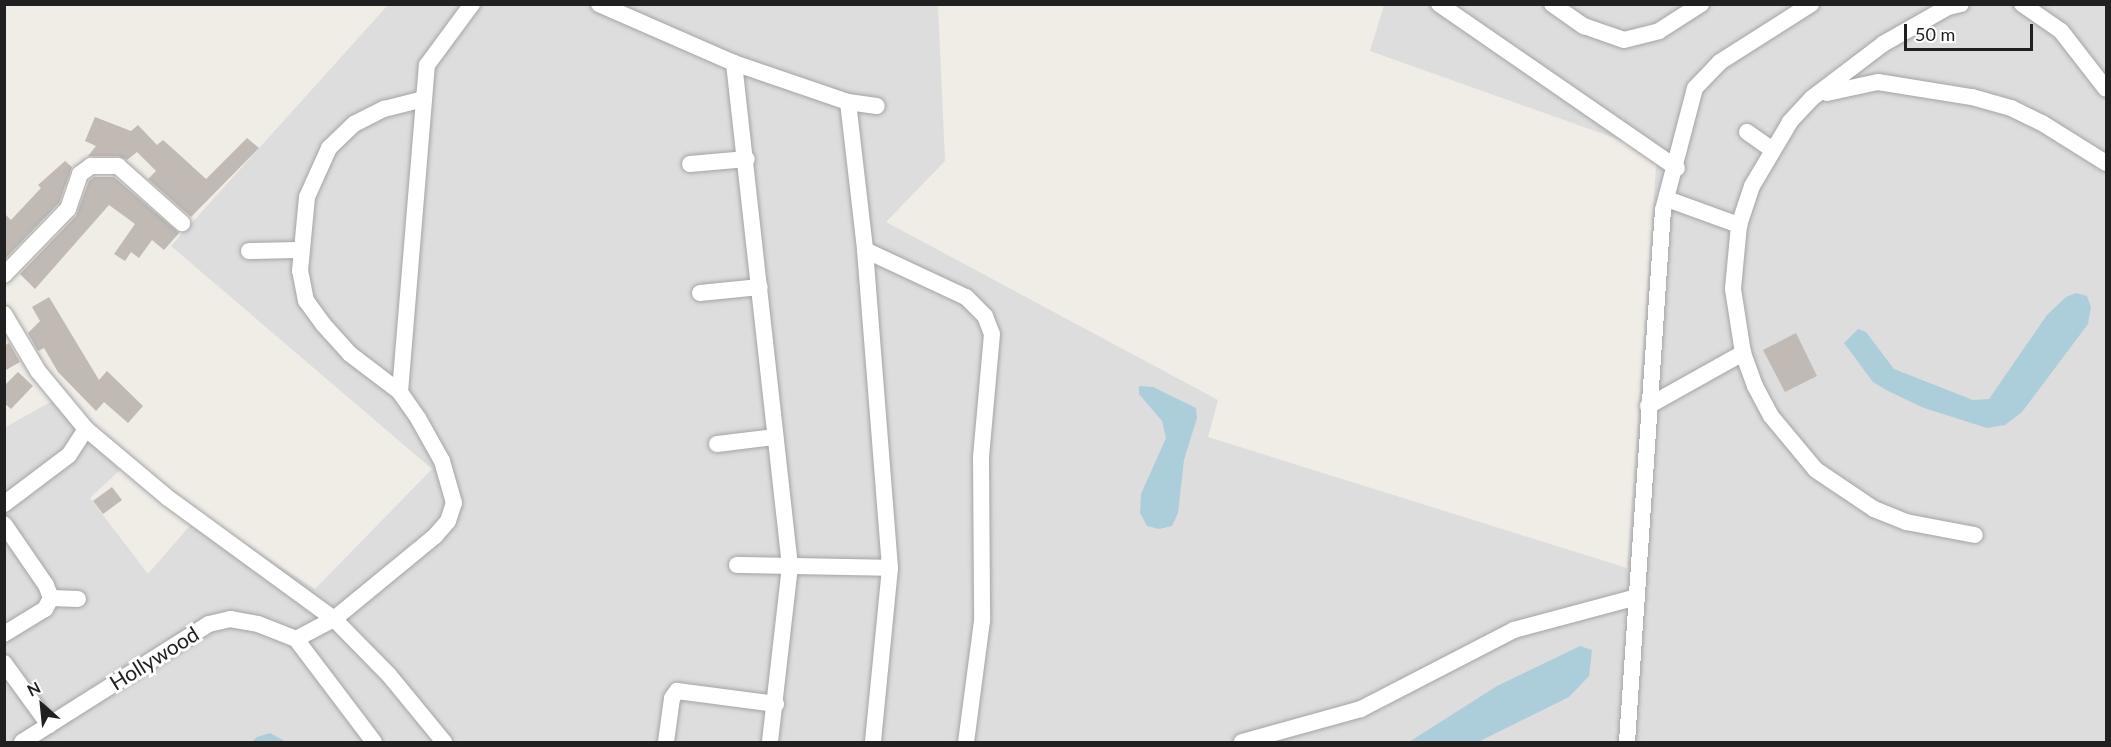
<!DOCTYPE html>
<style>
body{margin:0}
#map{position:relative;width:2111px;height:747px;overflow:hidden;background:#f0ede7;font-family:Lato,sans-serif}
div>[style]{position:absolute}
.residential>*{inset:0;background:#dedddd}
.water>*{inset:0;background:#abceda}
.building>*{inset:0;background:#c0b9b4}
.roads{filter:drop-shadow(0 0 2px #a4a4a4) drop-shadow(0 0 2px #a4a4a4)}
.minor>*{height:16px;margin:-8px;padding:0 8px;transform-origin:8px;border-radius:8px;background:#fff}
span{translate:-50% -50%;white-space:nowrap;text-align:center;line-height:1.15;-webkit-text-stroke:6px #fff;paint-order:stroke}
.street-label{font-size:21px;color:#202020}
.frame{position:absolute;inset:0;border:6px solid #202020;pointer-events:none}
.north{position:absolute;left:12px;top:675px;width:60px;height:60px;-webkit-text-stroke:4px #fff;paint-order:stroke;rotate:333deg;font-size:16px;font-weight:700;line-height:24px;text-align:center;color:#202020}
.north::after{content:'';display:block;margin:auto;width:21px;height:27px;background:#202020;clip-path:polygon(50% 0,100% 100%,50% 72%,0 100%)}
.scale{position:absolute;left:1904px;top:24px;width:129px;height:27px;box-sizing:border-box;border:3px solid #202020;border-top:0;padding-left:8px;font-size:18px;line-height:21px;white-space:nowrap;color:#202020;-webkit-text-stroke:4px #fff;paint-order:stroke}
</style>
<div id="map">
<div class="residential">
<div style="clip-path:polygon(388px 5px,938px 5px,945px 161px,886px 222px,1218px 400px,1208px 437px,1627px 568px,1657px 153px,1370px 51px,1384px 5px,2106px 5px,2106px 742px,5px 742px,4px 428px,54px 400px,120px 470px,90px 498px,148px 574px,200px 514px,315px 589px,432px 469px,171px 246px)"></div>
</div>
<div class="water">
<div style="clip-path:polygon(2076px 293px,2087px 296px,2091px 307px,2088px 324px,2022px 412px,2005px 425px,1987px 428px,1924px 408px,1888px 391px,1873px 382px,1844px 343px,1858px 329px,1866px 332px,1894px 369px,1973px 400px,1989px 399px,2047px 315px,2066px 297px)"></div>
<div style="clip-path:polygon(1139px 386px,1153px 387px,1196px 408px,1197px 418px,1184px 460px,1178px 513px,1172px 526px,1159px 529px,1147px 526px,1140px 513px,1141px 494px,1166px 438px,1162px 421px,1139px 394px)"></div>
<div style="clip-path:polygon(1580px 646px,1592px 650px,1589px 676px,1569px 697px,1478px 742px,1409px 742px,1497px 686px)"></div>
<div style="clip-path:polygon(270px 733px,286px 742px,252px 742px,257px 737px)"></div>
</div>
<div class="building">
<div style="clip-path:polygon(95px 117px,131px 131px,138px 125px,157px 145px,163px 140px,171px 147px,206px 179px,247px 138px,259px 148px,191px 217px,148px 179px,156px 171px,137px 152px,127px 160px,118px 156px,88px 156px,96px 146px,85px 141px)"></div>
<div style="clip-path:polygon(65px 161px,72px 167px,59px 203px,5px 259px,4px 213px,11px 220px,41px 188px,38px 185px)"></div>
<div style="clip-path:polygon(94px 177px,114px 177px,179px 233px,164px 250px,152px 240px,139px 258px,131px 252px,125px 261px,114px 254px,135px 224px,109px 205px,35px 289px,20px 274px,76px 216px,89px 181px)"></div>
<div style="clip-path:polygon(49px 297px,99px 380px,107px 371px,143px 406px,128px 423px,104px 402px,96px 411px,58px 372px,44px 348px,38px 351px,28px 333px,40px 321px,32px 307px)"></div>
<div style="clip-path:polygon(1796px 333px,1817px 376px,1785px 392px,1763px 350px)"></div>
<div style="clip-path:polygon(9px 343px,20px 362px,4px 371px,4px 346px)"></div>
<div style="clip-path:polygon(18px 372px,33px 386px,11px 409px,4px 403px,4px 386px)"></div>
<div style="clip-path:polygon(112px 487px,122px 500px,103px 514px,93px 501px)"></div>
</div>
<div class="roads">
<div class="minor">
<div style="left:599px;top:4px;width:147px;rotate:23.6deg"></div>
<div style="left:734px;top:63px;width:120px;rotate:18.9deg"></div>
<div style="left:848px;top:102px;width:29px;rotate:8deg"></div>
<div style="left:1439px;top:4px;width:289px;rotate:34.6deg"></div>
<div style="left:1552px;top:4px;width:39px;rotate:35deg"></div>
<div style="left:1584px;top:26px;width:42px;rotate:19.3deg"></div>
<div style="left:1624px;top:40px;width:36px;rotate:-14deg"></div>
<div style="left:1659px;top:31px;width:50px;rotate:-32.7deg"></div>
<div style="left:1961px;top:4px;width:13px;rotate:167deg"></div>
<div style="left:1948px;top:7px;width:75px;rotate:150.4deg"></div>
<div style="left:1883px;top:44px;width:89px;rotate:142.7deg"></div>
<div style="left:1812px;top:98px;width:33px;rotate:133deg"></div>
<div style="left:1790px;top:122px;width:74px;rotate:120.7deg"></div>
<div style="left:1752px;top:186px;width:41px;rotate:108.4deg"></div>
<div style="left:1739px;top:225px;width:64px;rotate:95.4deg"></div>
<div style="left:1733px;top:289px;width:65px;rotate:81.1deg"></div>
<div style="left:1743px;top:353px;width:35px;rotate:70deg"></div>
<div style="left:1755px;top:386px;width:34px;rotate:62deg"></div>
<div style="left:1771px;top:416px;width:70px;rotate:50.2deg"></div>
<div style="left:1816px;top:470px;width:70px;rotate:33.9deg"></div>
<div style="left:1874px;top:509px;width:35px;rotate:22deg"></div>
<div style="left:1906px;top:522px;width:70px;rotate:10.7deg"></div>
<div style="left:2022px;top:4px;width:47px;rotate:34.7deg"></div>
<div style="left:2061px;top:31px;width:73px;rotate:52.2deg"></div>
<div style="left:734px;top:63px;width:506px;rotate:83.65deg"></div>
<div style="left:790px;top:566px;width:177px;rotate:96.5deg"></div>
<div style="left:1827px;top:93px;width:52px;rotate:-12.2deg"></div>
<div style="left:1878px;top:82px;width:95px;rotate:9.1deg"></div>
<div style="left:1972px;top:97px;width:41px;rotate:15.8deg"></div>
<div style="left:2011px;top:108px;width:34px;rotate:26deg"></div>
<div style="left:2042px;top:123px;width:75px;rotate:32deg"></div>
<div style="left:848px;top:102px;width:149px;rotate:83.4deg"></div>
<div style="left:865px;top:250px;width:319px;rotate:85.5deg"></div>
<div style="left:890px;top:568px;width:175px;rotate:95.6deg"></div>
<div style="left:1747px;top:132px;width:29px;rotate:35deg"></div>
<div style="left:690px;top:164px;width:57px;rotate:-5deg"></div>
<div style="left:1667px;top:199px;width:77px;rotate:19.9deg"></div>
<div style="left:865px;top:250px;width:111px;rotate:25deg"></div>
<div style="left:966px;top:297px;width:27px;rotate:45deg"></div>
<div style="left:985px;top:316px;width:19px;rotate:69deg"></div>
<div style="left:992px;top:334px;width:124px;rotate:95.1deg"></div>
<div style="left:981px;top:458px;width:163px;rotate:89.6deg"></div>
<div style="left:982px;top:621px;width:122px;rotate:97.5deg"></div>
<div style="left:249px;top:251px;width:51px;rotate:-1.1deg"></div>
<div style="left:4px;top:275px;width:92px;rotate:-45.9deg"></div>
<div style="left:68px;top:209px;width:37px;rotate:-71deg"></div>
<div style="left:80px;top:174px;width:14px;rotate:-36deg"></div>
<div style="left:91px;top:166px;width:27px"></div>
<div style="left:118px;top:166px;width:86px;rotate:41.7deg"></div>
<div style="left:700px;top:293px;width:60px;rotate:-5.7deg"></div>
<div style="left:4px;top:314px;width:66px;rotate:59.2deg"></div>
<div style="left:38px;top:371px;width:75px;rotate:50.4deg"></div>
<div style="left:86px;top:429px;width:107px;rotate:40.1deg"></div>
<div style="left:168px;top:498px;width:205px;rotate:36.1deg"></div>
<div style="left:334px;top:619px;width:78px;rotate:45.5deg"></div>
<div style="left:389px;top:675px;width:87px;rotate:50.6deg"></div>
<div style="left:400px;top:392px;width:328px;rotate:-85.3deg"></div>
<div style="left:427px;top:65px;width:76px;rotate:-53.6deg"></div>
<div style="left:1648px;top:406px;width:109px;rotate:-29.2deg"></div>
<div style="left:717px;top:444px;width:57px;rotate:-7deg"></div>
<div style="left:4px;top:504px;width:81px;rotate:-37deg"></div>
<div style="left:69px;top:455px;width:31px;rotate:-57deg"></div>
<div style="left:4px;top:524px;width:74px;rotate:55.5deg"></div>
<div style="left:46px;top:585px;width:14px;rotate:69deg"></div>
<div style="left:737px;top:565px;width:153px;rotate:1.1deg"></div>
<div style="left:4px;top:634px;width:48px;rotate:-31.4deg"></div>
<div style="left:45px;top:609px;width:13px;rotate:-61deg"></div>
<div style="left:51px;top:598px;width:27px;rotate:2deg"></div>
<div style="left:296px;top:639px;width:43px;rotate:-27.8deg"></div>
<div style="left:334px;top:619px;width:131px;rotate:-39.4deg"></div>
<div style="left:435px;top:536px;width:20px;rotate:-49deg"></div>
<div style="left:448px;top:521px;width:19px;rotate:-72deg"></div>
<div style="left:454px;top:503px;width:44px;rotate:-105.9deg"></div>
<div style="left:442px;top:461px;width:49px;rotate:-119.2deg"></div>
<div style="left:418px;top:418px;width:32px;rotate:-125deg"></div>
<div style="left:400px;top:392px;width:63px;rotate:-142.8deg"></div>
<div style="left:350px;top:354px;width:40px;rotate:-132deg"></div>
<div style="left:323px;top:324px;width:29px;rotate:-126deg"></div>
<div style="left:306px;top:301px;width:31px;rotate:-101deg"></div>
<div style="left:300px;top:271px;width:74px;rotate:-84.6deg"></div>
<div style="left:307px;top:197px;width:54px;rotate:-65.8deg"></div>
<div style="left:329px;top:148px;width:35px;rotate:-44deg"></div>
<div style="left:354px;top:124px;width:34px;rotate:-27deg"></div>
<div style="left:384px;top:109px;width:41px;rotate:-14deg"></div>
<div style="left:4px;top:663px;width:77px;rotate:54deg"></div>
<div style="left:22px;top:742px;width:221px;rotate:-32.3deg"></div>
<div style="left:209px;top:624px;width:22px;rotate:-13deg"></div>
<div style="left:230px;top:619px;width:28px;rotate:10deg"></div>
<div style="left:258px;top:624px;width:41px;rotate:21.5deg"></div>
<div style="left:296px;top:639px;width:129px;rotate:52.9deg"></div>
<div style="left:666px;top:742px;width:44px;rotate:-82.2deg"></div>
<div style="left:672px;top:698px;width:9px;rotate:-54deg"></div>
<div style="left:677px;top:691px;width:100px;rotate:7.5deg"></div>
<div style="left:1242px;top:742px;width:123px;rotate:-15.5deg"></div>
<div style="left:1361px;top:709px;width:172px;rotate:-27.3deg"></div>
<div style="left:1514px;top:630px;width:127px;rotate:-15deg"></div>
<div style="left:1627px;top:742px;width:533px;rotate:-86.13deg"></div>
<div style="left:1663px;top:210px;width:126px;rotate:-75.3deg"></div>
<div style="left:1695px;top:88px;width:36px;rotate:-46deg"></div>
<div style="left:1720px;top:62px;width:108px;rotate:-32.5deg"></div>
</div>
</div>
<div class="street-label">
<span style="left:154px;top:658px;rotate:-32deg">Hollywood</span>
</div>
<div class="frame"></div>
<div class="north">N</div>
<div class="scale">50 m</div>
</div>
